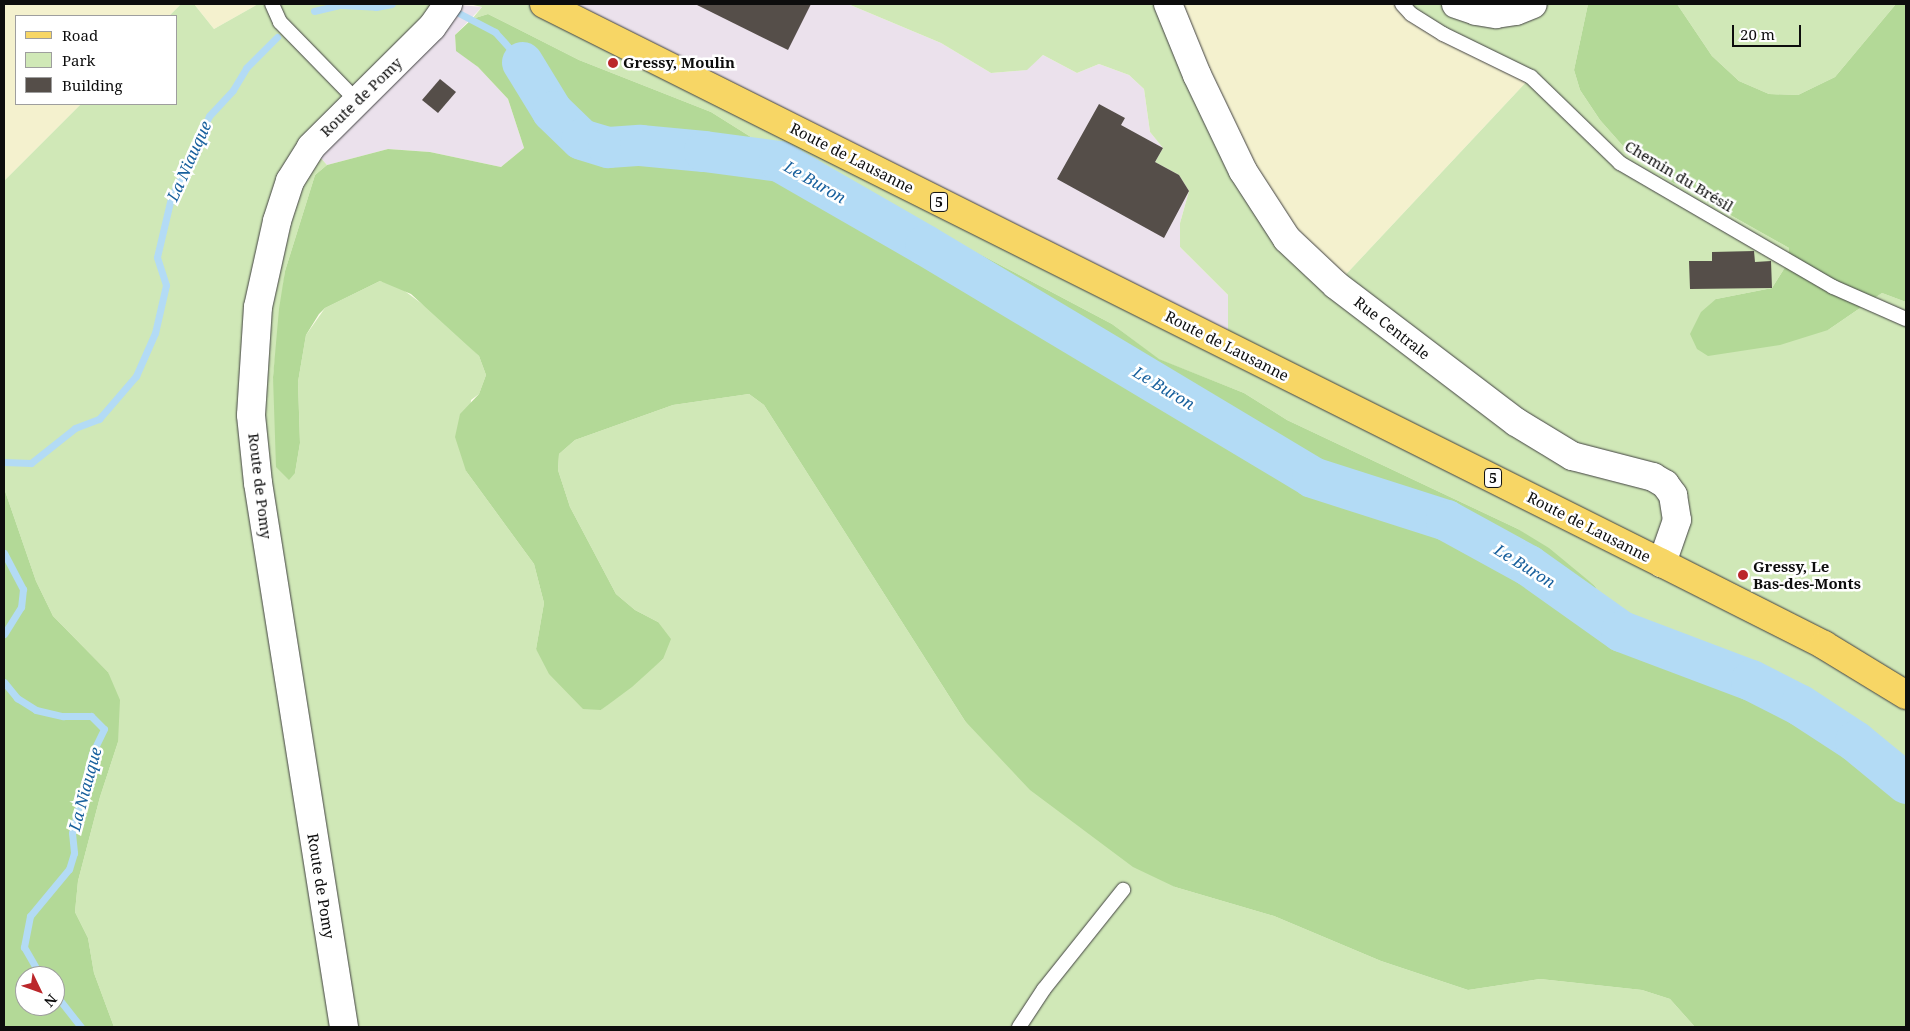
<!DOCTYPE html>
<meta charset="utf-8">
<style>
body{margin:0}
#map{position:relative;width:1910px;height:1031px;overflow:hidden;background:#fffced;font-family:"Noto Serif",serif}
div>[style]{position:absolute}
.industrial>*{inset:0;background:#ebe1ec}
.farmland>*{inset:0;background:#f4f1ce}
.green>*{inset:0;background:#d0e8b7}
.forest>*{inset:0;background:#b3d997}
.stream>*{height:7px;margin:-3.5px;padding:0 3.5px;transform-origin:3.5px;border-radius:3.5px;background:#b3dbf5}
.river>*{height:41px;margin:-20.5px;padding:0 20.5px;transform-origin:20.5px;border-radius:20.5px;background:#b3dbf5}
.building>*{inset:0;background:#554e49}
.roads{filter:drop-shadow(0 0 1px #404040) drop-shadow(0 0 1px #404040)}
.service>*{height:14px;margin:-7px;padding:0 7px;transform-origin:7px;border-radius:7px;background:#fff}
.tertiary>*{height:28px;margin:-14px;padding:0 14px;transform-origin:14px;border-radius:14px;background:#fff}
.primary>*{height:28px;margin:-14px;padding:0 14px;transform-origin:14px;border-radius:14px;background:#f7d665}
.dots>*{width:14px;height:14px;translate:-50% -50%;box-sizing:border-box;border:2px solid #fff;border-radius:50%}
span{translate:-50% -50%;white-space:nowrap;text-align:center;line-height:1.15;-webkit-text-stroke:5px #fff;paint-order:stroke}
.shield-label span{padding:1px 4px;background:#fff;border:1px solid;border-radius:4px;-webkit-text-stroke-width:0}
.shield-label{font-size:14px;color:#0d0d0d;font-weight:700}
.poi-label{font-size:15px;color:#0d0d0d;font-weight:700}
.left{translate:0 -50%;text-align:left}
.street-label{font-size:15px;color:#0d0d0d}
.water-label{font-size:16px;color:#18609d;font-style:italic}
.frame{position:absolute;inset:0;border:5px solid #0d0d0d;pointer-events:none}
.legend{position:absolute;left:15px;top:15px;width:162px;height:90px;box-sizing:border-box;background:#fff;border:1px solid #9e9e9e;margin:0;padding:6px 9px;list-style:none;font-size:15px;color:#0d0d0d}
.legend li{display:flex;align-items:center;gap:10px;height:25px}
.legend b{width:25px;border:1px solid #9e9e9e}
.north{position:absolute;left:15px;top:966px;width:50px;height:50px;box-sizing:border-box;background:#fff;border:1px solid #9e9e9e;border-radius:50%;rotate:132deg;font-size:14px;font-weight:700;line-height:20px;text-align:center;color:#0d0d0d}
.north::after{content:'';display:block;margin:auto;width:18px;height:22px;background:#bb272b;clip-path:polygon(50% 0,100% 100%,50% 72%,0 100%)}
.scale{position:absolute;left:1732px;top:25px;width:69px;height:22px;box-sizing:border-box;border:2px solid #0d0d0d;border-top:0;padding-left:6px;font-size:15px;line-height:18px;white-space:nowrap;color:#0d0d0d;-webkit-text-stroke:4px #fff;paint-order:stroke}
</style>
<div id="map">
<div class="industrial">
<div style="clip-path:polygon(448px 4px,482px 7px,455px 35px,456px 50px,478px 67px,508px 99px,524px 148px,501px 167px,430px 152px,388px 149px,327px 165px,311px 147px)"></div>
<div style="clip-path:polygon(544px 4px,848px 4px,941px 43px,991px 73px,1026px 70px,1043px 55px,1077px 73px,1099px 64px,1129px 75px,1144px 89px,1150px 132px,1163px 148px,1189px 191px,1180px 223px,1180px 247px,1228px 295px,1228px 346px)"></div>
</div>
<div class="farmland">
<div style="clip-path:polygon(4px 4px,181px 4px,169px 16px,16px 16px,16px 104px,81px 104px,4px 181px)"></div>
<div style="clip-path:polygon(194px 4px,258px 4px,214px 29px)"></div>
<div style="clip-path:polygon(1168px 4px,1402px 4px,1531px 77px,1336px 285px,1305px 258px)"></div>
</div>
<div class="green">
<div style="clip-path:polygon(181px 4px,194px 4px,214px 29px,258px 4px,448px 4px,311px 147px,327px 165px,315px 175px,285px 271px,273px 377px,295px 473px,300px 443px,298px 382px,306px 335px,325px 308px,380px 281px,398px 286px,441px 318px,479px 356px,486px 375px,479px 394px,471px 400px,466px 471px,534px 564px,544px 603px,536px 649px,601px 710px,663px 659px,658px 622px,635px 610px,616px 594px,570px 507px,558px 470px,559px 454px,575px 440px,673px 405px,749px 394px,764px 405px,965px 721px,1175px 887px,1274px 916px,1381px 961px,1468px 990px,1540px 979px,1642px 990px,1670px 999px,1695px 1027px,114px 1027px,94px 973px,88px 938px,75px 912px,78px 881px,100px 797px,118px 742px,108px 672px,53px 616px,36px 581px,4px 488px,4px 181px,81px 104px,176px 104px,176px 16px,169px 16px)"></div>
<div style="clip-path:polygon(469px 4px,544px 4px,1228px 345px,1228px 295px,1180px 247px,1180px 223px,1189px 191px,1179px 175px,1155px 162px,1163px 148px,1150px 132px,1144px 89px,1129px 75px,1099px 64px,1077px 73px,1043px 55px,1027px 70px,991px 73px,941px 43px,848px 4px,1168px 4px,1220px 123px,1336px 285px,1531px 77px,1402px 4px,1588px 4px,1574px 70px,1580px 90px,1600px 120px,1623px 146px,1661px 176px,1789px 248px,1789px 261px,1772px 288px,1716px 299px,1828px 330px,1882px 293px,1906px 302px,1906px 783px,1855px 741px,1800px 705px,1751px 680px,1621px 631px,1595px 586px,1518px 529px,1287px 420px,1244px 393px,1158px 359px,1112px 324px,847px 184px,797px 166px,711px 112px,579px 60px,488px 14px,472px 19px,482px 7px)"></div>
<div style="clip-path:polygon(1677px 4px,1896px 4px,1835px 77px,1798px 95px,1769px 94px,1739px 81px,1712px 56px)"></div>
</div>
<div class="forest">
<div style="clip-path:polygon(1588px 4px,1677px 4px,1712px 56px,1739px 81px,1769px 94px,1798px 95px,1835px 77px,1896px 4px,1906px 4px,1906px 302px,1882px 293px,1828px 330px,1780px 345px,1708px 356px,1697px 349px,1690px 334px,1701px 312px,1716px 299px,1772px 288px,1789px 261px,1789px 248px,1661px 176px,1623px 146px,1600px 120px,1580px 90px,1574px 70px)"></div>
<div style="clip-path:polygon(488px 14px,579px 60px,711px 112px,797px 166px,847px 184px,1112px 324px,1159px 359px,1244px 393px,1287px 420px,1518px 529px,1549px 548px,1595px 586px,1621px 631px,1751px 680px,1800px 705px,1855px 741px,1906px 783px,1906px 1027px,1695px 1027px,1670px 999px,1642px 990px,1540px 979px,1468px 990px,1381px 961px,1274px 916px,1175px 887px,1133px 867px,1030px 790px,965px 721px,764px 405px,749px 394px,673px 405px,575px 440px,559px 454px,558px 470px,570px 507px,616px 594px,635px 610px,658px 622px,671px 639px,663px 659px,632px 687px,601px 710px,583px 709px,549px 674px,536px 649px,544px 603px,534px 564px,466px 471px,455px 437px,460px 414px,479px 394px,486px 375px,479px 356px,411px 294px,380px 281px,325px 308px,319px 314px,306px 335px,298px 382px,300px 443px,295px 473px,289px 480px,276px 467px,273px 377px,279px 309px,285px 271px,315px 175px,327px 165px,388px 149px,430px 152px,501px 167px,524px 148px,508px 99px,478px 67px,456px 51px,455px 35px,472px 19px)"></div>
<div style="clip-path:polygon(evenodd,4px 488px,36px 581px,53px 616px,108px 672px,120px 700px,118px 742px,100px 797px,78px 881px,75px 912px,88px 938px,94px 973px,114px 1027px,4px 1027px,4px 488px,25px 976px,55px 976px,55px 1006px,25px 1006px,25px 976px)"></div>
</div>
<div class="stream">
<div style="left:451px;top:9px;width:50px;rotate:27.6deg"></div>
<div style="left:495px;top:32px;width:40px;rotate:48deg"></div>
<div style="left:314px;top:11px;width:28px;rotate:-13deg"></div>
<div style="left:341px;top:5px;width:35px;rotate:3deg"></div>
<div style="left:376px;top:7px;width:16px;rotate:-11deg"></div>
<div style="left:4px;top:462px;width:27px;rotate:2deg"></div>
<div style="left:31px;top:463px;width:56px;rotate:-38.5deg"></div>
<div style="left:75px;top:428px;width:26px;rotate:-21deg"></div>
<div style="left:99px;top:419px;width:57px;rotate:-49.3deg"></div>
<div style="left:136px;top:376px;width:47px;rotate:-66.2deg"></div>
<div style="left:155px;top:333px;width:49px;rotate:-77.1deg"></div>
<div style="left:166px;top:285px;width:29px;rotate:-108deg"></div>
<div style="left:157px;top:257px;width:61px;rotate:-76.7deg"></div>
<div style="left:171px;top:198px;width:90px;rotate:-65.1deg"></div>
<div style="left:209px;top:116px;width:35px;rotate:-47deg"></div>
<div style="left:233px;top:90px;width:26px;rotate:-59deg"></div>
<div style="left:246px;top:68px;width:44px;rotate:-45deg"></div>
<div style="left:4px;top:553px;width:41px;rotate:62.2deg"></div>
<div style="left:23px;top:589px;width:18px;rotate:96deg"></div>
<div style="left:21px;top:607px;width:32px;rotate:122deg"></div>
<div style="left:4px;top:682px;width:21px;rotate:51deg"></div>
<div style="left:17px;top:698px;width:22px;rotate:32deg"></div>
<div style="left:36px;top:710px;width:28px;rotate:13deg"></div>
<div style="left:63px;top:716px;width:28px"></div>
<div style="left:91px;top:716px;width:18px;rotate:45deg"></div>
<div style="left:104px;top:729px;width:28px;rotate:116deg"></div>
<div style="left:92px;top:754px;width:81px;rotate:104.2deg"></div>
<div style="left:72px;top:833px;width:20px;rotate:84deg"></div>
<div style="left:74px;top:853px;width:17px;rotate:107deg"></div>
<div style="left:69px;top:869px;width:61px;rotate:129.7deg"></div>
<div style="left:30px;top:916px;width:32px;rotate:101deg"></div>
<div style="left:24px;top:947px;width:34px;rotate:60deg"></div>
<div style="left:55px;top:994px;width:42px;rotate:51.8deg"></div>
</div>
<div class="river">
<div style="left:522px;top:62px;width:57px;rotate:58.5deg"></div>
<div style="left:552px;top:111px;width:40px;rotate:44deg"></div>
<div style="left:581px;top:139px;width:28px;rotate:17deg"></div>
<div style="left:608px;top:147px;width:32px;rotate:-4deg"></div>
<div style="left:640px;top:145px;width:64px;rotate:5.4deg"></div>
<div style="left:704px;top:151px;width:76px;rotate:7.6deg"></div>
<div style="left:779px;top:161px;width:168px;rotate:29.9deg"></div>
<div style="left:925px;top:245px;width:451px;rotate:30.9deg"></div>
<div style="left:1312px;top:477px;width:141px;rotate:17.8deg"></div>
<div style="left:1446px;top:520px;width:94px;rotate:28.8deg"></div>
<div style="left:1528px;top:565px;width:114px;rotate:35.4deg"></div>
<div style="left:1621px;top:631px;width:139px;rotate:20.7deg"></div>
<div style="left:1751px;top:680px;width:55px;rotate:27deg"></div>
<div style="left:1800px;top:705px;width:66px;rotate:33.2deg"></div>
<div style="left:1855px;top:741px;width:66px;rotate:39.5deg"></div>
</div>
<div class="building">
<div style="clip-path:polygon(695px 4px,811px 4px,788px 50px)"></div>
<div style="clip-path:polygon(440px 79px,456px 92px,438px 113px,422px 100px)"></div>
<div style="clip-path:polygon(1099px 104px,1125px 118px,1121px 125px,1163px 148px,1155px 162px,1179px 175px,1189px 191px,1164px 238px,1057px 179px)"></div>
<div style="clip-path:polygon(1754px 251px,1755px 262px,1771px 261px,1772px 288px,1690px 289px,1689px 261px,1712px 261px,1712px 252px)"></div>
</div>
<div class="roads">
<div class="service">
<div style="left:272px;top:4px;width:20px;rotate:66deg"></div>
<div style="left:280px;top:22px;width:109px;rotate:45.7deg"></div>
<div style="left:1402px;top:4px;width:13px;rotate:48deg"></div>
<div style="left:1411px;top:14px;width:38px;rotate:32deg"></div>
<div style="left:1443px;top:34px;width:98px;rotate:26deg"></div>
<div style="left:1531px;top:77px;width:124px;rotate:44deg"></div>
<div style="left:1620px;top:163px;width:246px;rotate:30.2deg"></div>
<div style="left:1833px;top:287px;width:80px;rotate:23.7deg"></div>
<div style="left:1019px;top:1027px;width:45px;rotate:-56.7deg"></div>
<div style="left:1044px;top:989px;width:127px;rotate:-51.4deg"></div>
</div>
<div class="tertiary">
<div style="left:1168px;top:4px;width:77px;rotate:67.8deg"></div>
<div style="left:1197px;top:75px;width:106px;rotate:64.4deg"></div>
<div style="left:1243px;top:171px;width:81px;rotate:57.1deg"></div>
<div style="left:1287px;top:239px;width:67px;rotate:43.2deg"></div>
<div style="left:1336px;top:285px;width:226px;rotate:37.3deg"></div>
<div style="left:1516px;top:422px;width:66px;rotate:31.3deg"></div>
<div style="left:1572px;top:456px;width:84px;rotate:14.5deg"></div>
<div style="left:1653px;top:477px;width:14px;rotate:30deg"></div>
<div style="left:1665px;top:484px;width:14px;rotate:54deg"></div>
<div style="left:1673px;top:495px;width:25px;rotate:81deg"></div>
<div style="left:1677px;top:520px;width:46px;rotate:109.2deg"></div>
<div style="left:1456px;top:4px;width:21px;rotate:19deg"></div>
<div style="left:1476px;top:11px;width:20px;rotate:9deg"></div>
<div style="left:1496px;top:14px;width:20px;rotate:-9deg"></div>
<div style="left:1516px;top:11px;width:18px;rotate:-22deg"></div>
<div style="left:344px;top:1027px;width:551px;rotate:-98.98deg"></div>
<div style="left:258px;top:483px;width:68px;rotate:-95.9deg"></div>
<div style="left:251px;top:415px;width:108px;rotate:-86.3deg"></div>
<div style="left:258px;top:307px;width:88px;rotate:-77.5deg"></div>
<div style="left:277px;top:221px;width:42px;rotate:-72deg"></div>
<div style="left:290px;top:181px;width:40px;rotate:-58deg"></div>
<div style="left:311px;top:147px;width:170px;rotate:-44.8deg"></div>
<div style="left:432px;top:27px;width:28px;rotate:-55deg"></div>
</div>
<div class="primary">
<div style="left:544px;top:4px;width:1250px;rotate:26.57deg"></div>
<div style="left:1662px;top:563px;width:182px;rotate:26.8deg"></div>
<div style="left:1824px;top:645px;width:96px;rotate:31.4deg"></div>
</div>
</div>
<div class="dots">
<div style="left:613px;top:63px;background:#bb272b"></div>
<div style="left:1743px;top:575px;background:#bb272b"></div>
</div>
<div class="shield-label">
<span style="left:939px;top:202px">5</span>
<span style="left:1493px;top:478px">5</span>
</div>
<div class="poi-label">
<span class="left" style="left:623px;top:63px">Gressy, Moulin</span>
<span class="left" style="left:1753px;top:575px">Gressy, Le<br>Bas-des-Monts</span>
</div>
<div class="street-label">
<span style="left:361px;top:97px;rotate:-44deg">Route de Pomy</span>
<span style="left:852px;top:158px;rotate:27deg">Route de Lausanne</span>
<span style="left:1679px;top:176px;rotate:31deg">Chemin du Brésil</span>
<span style="left:1392px;top:328px;rotate:38deg">Rue Centrale</span>
<span style="left:1227px;top:346px;rotate:27deg">Route de Lausanne</span>
<span style="left:260px;top:486px;rotate:83deg">Route de Pomy</span>
<span style="left:1589px;top:527px;rotate:27deg">Route de Lausanne</span>
<span style="left:321px;top:886px;rotate:81deg">Route de Pomy</span>
</div>
<div class="water-label">
<span style="left:189px;top:161px;rotate:-66deg">La Niauque</span>
<span style="left:815px;top:182px;rotate:30deg">Le Buron</span>
<span style="left:1164px;top:388px;rotate:31deg">Le Buron</span>
<span style="left:1525px;top:566px;rotate:32deg">Le Buron</span>
<span style="left:85px;top:789px;rotate:-75deg">La Niauque</span>
</div>
<div class="frame"></div>
<ul class="legend">
<li><b style="height:6px;background:#f7d665"></b>Road</li>
<li><b style="height:14px;background:#d0e8b7"></b>Park</li>
<li><b style="height:14px;background:#554e49"></b>Building</li>
</ul>
<div class="north">N</div>
<div class="scale">20 m</div>
</div>
